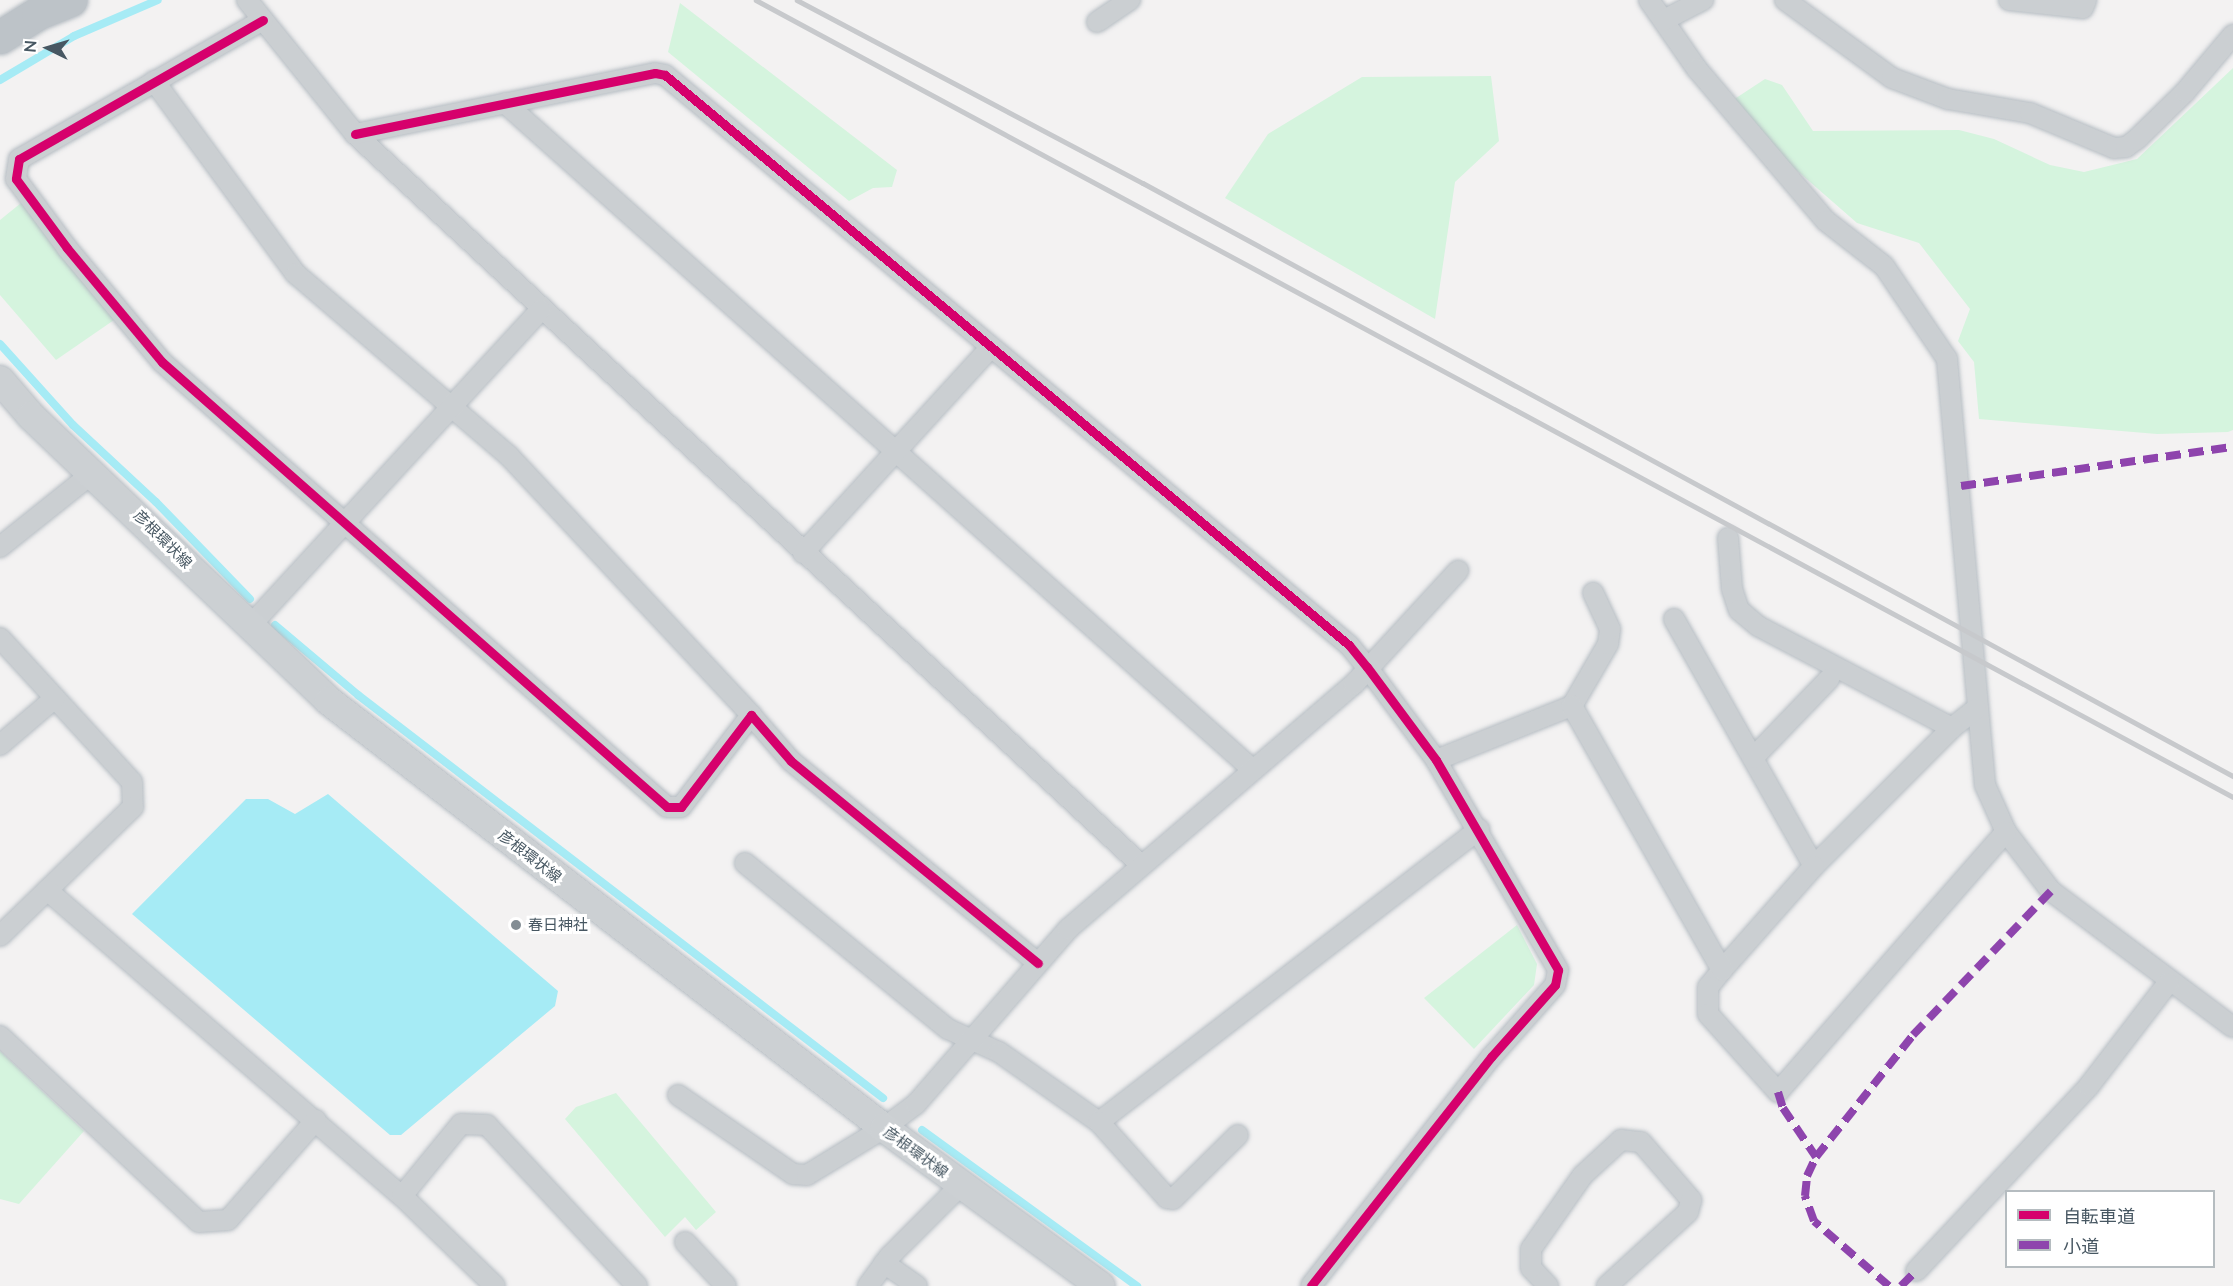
<!DOCTYPE html>
<meta charset="utf-8">
<style>
body{margin:0}
#map{position:relative;width:2233px;height:1286px;overflow:hidden;background:#f3f2f2;font-family:Lato,"Noto Sans JP",sans-serif}
div>[style]{position:absolute}
.green>*{inset:0;background:#d5f4de}
.water>*{inset:0;background:#a6ebf5}
.stream>*{height:8px;margin:-4px;padding:0 4px;transform-origin:4px;border-radius:4px;background:#a6ebf5}
.roads{filter:drop-shadow(0 0 2px #b6bdc3) drop-shadow(0 0 2px #b6bdc3)}
.street>*{height:20px;margin:-10px;padding:0 10px;transform-origin:10px;border-radius:10px;background:#cbcfd2}
.secondary>*{height:28px;margin:-14px;padding:0 14px;transform-origin:14px;border-radius:14px;background:#ccd0d3}
.highway>*{height:33px;margin:-16.5px;padding:0 16.5px;transform-origin:16.5px;border-radius:16.5px;background:#bdc3c8}
.rail>*{height:4.5px;margin:-2.25px;padding:0 2.25px;transform-origin:2.25px;border-radius:2.25px;background:#c7c9cc}
.quiet>*{height:8px;margin-top:-4px;transform-origin:0;background:repeating-linear-gradient(90deg,#8e44ad 0 15px,transparent 0 23px)}
.cycleway>*{height:9px;margin:-4.5px;padding:0 4.5px;transform-origin:4.5px;border-radius:4.5px;background:#d6006c}
.dots>*{width:16px;height:16px;translate:-50% -50%;box-sizing:border-box;border:3px solid #fff;border-radius:50%}
span{translate:-50% -50%;white-space:nowrap;text-align:center;line-height:1.15;-webkit-text-stroke:6px #fff;paint-order:stroke}
.street-label{font-size:15px;color:#475762}
.poi-label{font-size:15px;color:#475762}
.left{translate:0 -50%;text-align:left}
.legend{position:absolute;left:2005px;top:1190px;width:210px;height:78px;box-sizing:border-box;background:#fff;border:2px solid #b5bcc0;margin:0;padding:8px 10px;list-style:none;font-size:18px;color:#475762}
.legend li{display:flex;align-items:center;gap:12px;height:30px}
.legend b{width:30px;border:2px solid #b5bcc0}
.north{position:absolute;left:18px;top:18px;width:60px;height:60px;-webkit-text-stroke:4px #fff;paint-order:stroke;rotate:275deg;font-size:16px;font-weight:700;line-height:24px;text-align:center;color:#475762}
.north::after{content:'';display:block;margin:auto;width:21px;height:27px;background:#475762;clip-path:polygon(50% 0,100% 100%,50% 72%,0 100%)}
</style>
<div id="map">
<div class="green">
<div style="clip-path:polygon(680px 3px,897px 170px,892px 187px,873px 188px,849px 201px,668px 52px)"></div>
<div style="clip-path:polygon(2233px 68px,2233px 430px,2228px 432px,2157px 434px,1979px 419px,1974px 362px,1958px 341px,1970px 309px,1919px 243px,1857px 223px,1786px 161px,1733px 100px,1765px 79px,1782px 85px,1813px 131px,1959px 130px,1994px 139px,2050px 165px,2084px 172px,2137px 159px)"></div>
<div style="clip-path:polygon(1491px 76px,1499px 141px,1455px 182px,1435px 319px,1225px 198px,1268px 134px,1362px 77px)"></div>
<div style="clip-path:polygon(21px 203px,114px 320px,56px 360px,0 295px,0 220px)"></div>
<div style="clip-path:polygon(1517px 925px,1537px 964px,1534px 985px,1474px 1049px,1424px 998px)"></div>
<div style="clip-path:polygon(0 1051px,84px 1131px,19px 1204px,0 1199px)"></div>
<div style="clip-path:polygon(616px 1093px,716px 1212px,696px 1230px,685px 1217px,665px 1237px,565px 1119px,576px 1107px)"></div>
</div>
<div class="water">
<div style="clip-path:polygon(328px 794px,558px 991px,555px 1006px,401px 1135px,390px 1135px,132px 914px,246px 799px,268px 799px,295px 814px)"></div>
</div>
<div class="stream">
<div style="left:0;top:80px;width:86px;rotate:-30.7deg"></div>
<div style="left:74px;top:36px;width:91px;rotate:-23.2deg"></div>
<div style="left:0;top:344px;width:109px;rotate:48deg"></div>
<div style="left:73px;top:425px;width:113px;rotate:42.9deg"></div>
<div style="left:156px;top:502px;width:135px;rotate:45.9deg"></div>
<div style="left:275px;top:625px;width:109px;rotate:40.1deg"></div>
<div style="left:358px;top:695px;width:662px;rotate:37.51deg"></div>
<div style="left:922px;top:1130px;width:266px;rotate:36deg"></div>
</div>
<div class="roads">
<div class="street">
<div style="left:247px;top:0;width:172px;rotate:51.1deg"></div>
<div style="left:355px;top:134px;width:1073px;rotate:42.92deg"></div>
<div style="left:1649px;top:0;width:84px;rotate:55.2deg"></div>
<div style="left:1697px;top:69px;width:199px;rotate:49.7deg"></div>
<div style="left:1826px;top:221px;width:73px;rotate:37.8deg"></div>
<div style="left:1884px;top:266px;width:112px;rotate:55.9deg"></div>
<div style="left:1947px;top:359px;width:428px;rotate:84.9deg"></div>
<div style="left:1985px;top:785px;width:51px;rotate:65.9deg"></div>
<div style="left:2006px;top:832px;width:74px;rotate:52.7deg"></div>
<div style="left:2051px;top:891px;width:227px;rotate:36.8deg"></div>
<div style="left:1785px;top:0;width:132px;rotate:36.1deg"></div>
<div style="left:1892px;top:78px;width:60px;rotate:20.6deg"></div>
<div style="left:1948px;top:99px;width:83px;rotate:9.7deg"></div>
<div style="left:2030px;top:113px;width:91px;rotate:22.6deg"></div>
<div style="left:2114px;top:148px;width:12px;rotate:-5deg"></div>
<div style="left:2126px;top:147px;width:14px;rotate:-36deg"></div>
<div style="left:2137px;top:139px;width:67px;rotate:-44.4deg"></div>
<div style="left:2185px;top:92px;width:75px;rotate:-49.9deg"></div>
<div style="left:2009px;top:0;width:74px;rotate:6.2deg"></div>
<div style="left:2083px;top:8px;width:9px;rotate:-69deg"></div>
<div style="left:263px;top:20px;width:281px;rotate:150.3deg"></div>
<div style="left:19px;top:159px;width:20px;rotate:99deg"></div>
<div style="left:16px;top:179px;width:86px;rotate:53.5deg"></div>
<div style="left:67px;top:248px;width:148px;rotate:50.2deg"></div>
<div style="left:162px;top:362px;width:673px;rotate:41.39deg"></div>
<div style="left:667px;top:807px;width:14px"></div>
<div style="left:681px;top:807px;width:116px;rotate:-52.7deg"></div>
<div style="left:751px;top:715px;width:61px;rotate:49deg"></div>
<div style="left:791px;top:761px;width:319px;rotate:39.3deg"></div>
<div style="left:1664px;top:20px;width:44px;rotate:-27.1deg"></div>
<div style="left:1097px;top:22px;width:40px;rotate:-34deg"></div>
<div style="left:154px;top:81px;width:240px;rotate:53.7deg"></div>
<div style="left:296px;top:274px;width:280px;rotate:40.5deg"></div>
<div style="left:509px;top:456px;width:354px;rotate:46.9deg"></div>
<div style="left:505px;top:103px;width:1002px;rotate:41.72deg"></div>
<div style="left:355px;top:134px;width:306px;rotate:-11.5deg"></div>
<div style="left:655px;top:73px;width:10px;rotate:11deg"></div>
<div style="left:665px;top:75px;width:890px;rotate:39.81deg"></div>
<div style="left:1349px;top:645px;width:28px;rotate:51deg"></div>
<div style="left:1367px;top:667px;width:116px;rotate:53.4deg"></div>
<div style="left:1436px;top:760px;width:243px;rotate:59.8deg"></div>
<div style="left:1558px;top:970px;width:15px;rotate:101deg"></div>
<div style="left:1555px;top:985px;width:96px;rotate:131.6deg"></div>
<div style="left:1491px;top:1057px;width:291px;rotate:128.2deg"></div>
<div style="left:1728px;top:538px;width:51px;rotate:85.5deg"></div>
<div style="left:1732px;top:589px;width:22px;rotate:72deg"></div>
<div style="left:1739px;top:610px;width:25px;rotate:40deg"></div>
<div style="left:1758px;top:626px;width:219px;rotate:27.7deg"></div>
<div style="left:0;top:547px;width:120px;rotate:-38.6deg"></div>
<div style="left:803px;top:553px;width:279px;rotate:-47.6deg"></div>
<div style="left:1674px;top:619px;width:284px;rotate:60.5deg"></div>
<div style="left:249px;top:627px;width:431px;rotate:-47.4deg"></div>
<div style="left:0;top:638px;width:195px;rotate:47.5deg"></div>
<div style="left:132px;top:782px;width:25px;rotate:88deg"></div>
<div style="left:133px;top:807px;width:185px;rotate:135.9deg"></div>
<div style="left:1572px;top:706px;width:72px;rotate:-59.9deg"></div>
<div style="left:1608px;top:644px;width:15px;rotate:-82deg"></div>
<div style="left:1610px;top:629px;width:40px;rotate:-115deg"></div>
<div style="left:1976px;top:709px;width:31px;rotate:142deg"></div>
<div style="left:1952px;top:728px;width:195px;rotate:135deg"></div>
<div style="left:1814px;top:866px;width:139px;rotate:131.5deg"></div>
<div style="left:1722px;top:970px;width:22px;rotate:129deg"></div>
<div style="left:1708px;top:987px;width:27px;rotate:90deg"></div>
<div style="left:1708px;top:1014px;width:105px;rotate:48.1deg"></div>
<div style="left:1778px;top:1092px;width:346px;rotate:-48.8deg"></div>
<div style="left:0;top:745px;width:72px;rotate:-40.5deg"></div>
<div style="left:1753px;top:758px;width:110px;rotate:-46.1deg"></div>
<div style="left:1436px;top:760px;width:146px;rotate:-21.7deg"></div>
<div style="left:1572px;top:706px;width:304px;rotate:60.4deg"></div>
<div style="left:745px;top:863px;width:262px;rotate:39.3deg"></div>
<div style="left:948px;top:1029px;width:56px;rotate:24.3deg"></div>
<div style="left:999px;top:1052px;width:122px;rotate:35deg"></div>
<div style="left:1099px;top:1122px;width:480px;rotate:-37.6deg"></div>
<div style="left:47px;top:890px;width:469px;rotate:40.8deg"></div>
<div style="left:402px;top:1196px;width:129px;rotate:44.1deg"></div>
<div style="left:0;top:1036px;width:272px;rotate:43.1deg"></div>
<div style="left:199px;top:1222px;width:29px;rotate:-4deg"></div>
<div style="left:228px;top:1220px;width:133px;rotate:-48.7deg"></div>
<div style="left:678px;top:1095px;width:140px;rotate:34.5deg"></div>
<div style="left:793px;top:1174px;width:14px;rotate:4deg"></div>
<div style="left:807px;top:1175px;width:90px;rotate:-31.4deg"></div>
<div style="left:884px;top:1128px;width:40px;rotate:-37deg"></div>
<div style="left:916px;top:1104px;width:232px;rotate:-49deg"></div>
<div style="left:1068px;top:929px;width:377px;rotate:-40.6deg"></div>
<div style="left:1354px;top:684px;width:154px;rotate:-47.4deg"></div>
<div style="left:1099px;top:1122px;width:102px;rotate:48.2deg"></div>
<div style="left:1167px;top:1198px;width:6px;rotate:9deg"></div>
<div style="left:1173px;top:1199px;width:91px;rotate:-44.6deg"></div>
<div style="left:402px;top:1196px;width:93px;rotate:-50.7deg"></div>
<div style="left:461px;top:1124px;width:26px;rotate:2deg"></div>
<div style="left:487px;top:1125px;width:220px;rotate:47deg"></div>
<div style="left:685px;top:1242px;width:60px;rotate:47deg"></div>
<div style="left:884px;top:1263px;width:40px;rotate:34.9deg"></div>
<div style="left:1916px;top:1271px;width:253px;rotate:-46.9deg"></div>
<div style="left:2089px;top:1086px;width:130px;rotate:-52.5deg"></div>
<div style="left:868px;top:1286px;width:36px;rotate:-54deg"></div>
<div style="left:889px;top:1257px;width:102px;rotate:-45deg"></div>
<div style="left:1548px;top:1286px;width:25px;rotate:-133deg"></div>
<div style="left:1531px;top:1268px;width:19px;rotate:-90deg"></div>
<div style="left:1531px;top:1249px;width:90px;rotate:-54.9deg"></div>
<div style="left:1583px;top:1175px;width:52px;rotate:-42.6deg"></div>
<div style="left:1621px;top:1140px;width:20px;rotate:6deg"></div>
<div style="left:1641px;top:1142px;width:77px;rotate:49.2deg"></div>
<div style="left:1691px;top:1200px;width:12px;rotate:104deg"></div>
<div style="left:1688px;top:1212px;width:110px;rotate:137.6deg"></div>
</div>
<div class="secondary">
<div style="left:0;top:380px;width:48px;rotate:49.3deg"></div>
<div style="left:31px;top:416px;width:412px;rotate:43.7deg"></div>
<div style="left:329px;top:701px;width:700px;rotate:37.57deg"></div>
<div style="left:884px;top:1128px;width:268px;rotate:36.1deg"></div>
</div>
<div class="highway">
<div style="left:0;top:37px;width:45px;rotate:-32.3deg"></div>
<div style="left:38px;top:13px;width:35px;rotate:-22deg"></div>
</div>
</div>
<div class="rail">
<div style="left:756px;top:0;width:1678px;rotate:28.35deg"></div>
<div style="left:797px;top:0;width:391px;rotate:27.9deg"></div>
<div style="left:1143px;top:183px;width:1241px;rotate:28.55deg"></div>
</div>
<div class="quiet">
<div style="left:1961px;top:486px;width:275px;rotate:-8.2deg"></div>
<div style="left:1778px;top:1092px;width:17px;rotate:73deg"></div>
<div style="left:1783px;top:1108px;width:59px;rotate:56deg"></div>
<div style="left:1889px;top:1286px;width:99px;rotate:-139.1deg"></div>
<div style="left:1814px;top:1221px;width:27px;rotate:-110deg"></div>
<div style="left:1805px;top:1196px;width:20px;rotate:-84deg"></div>
<div style="left:1807px;top:1176px;width:21px;rotate:-65deg"></div>
<div style="left:1816px;top:1157px;width:156px;rotate:-51.5deg"></div>
<div style="left:1913px;top:1035px;width:199px;rotate:-46.2deg"></div>
<div style="left:1901px;top:1286px;width:21px;rotate:-45deg"></div>
</div>
<div class="cycleway">
<div style="left:263px;top:20px;width:281px;rotate:150.3deg"></div>
<div style="left:19px;top:159px;width:20px;rotate:99deg"></div>
<div style="left:16px;top:179px;width:86px;rotate:53.5deg"></div>
<div style="left:67px;top:248px;width:148px;rotate:50.2deg"></div>
<div style="left:162px;top:362px;width:673px;rotate:41.39deg"></div>
<div style="left:667px;top:807px;width:14px"></div>
<div style="left:681px;top:807px;width:116px;rotate:-52.7deg"></div>
<div style="left:751px;top:715px;width:61px;rotate:49deg"></div>
<div style="left:791px;top:761px;width:319px;rotate:39.3deg"></div>
<div style="left:355px;top:134px;width:306px;rotate:-11.5deg"></div>
<div style="left:655px;top:73px;width:10px;rotate:11deg"></div>
<div style="left:665px;top:75px;width:890px;rotate:39.81deg"></div>
<div style="left:1349px;top:645px;width:28px;rotate:51deg"></div>
<div style="left:1367px;top:667px;width:116px;rotate:53.4deg"></div>
<div style="left:1436px;top:760px;width:243px;rotate:59.8deg"></div>
<div style="left:1558px;top:970px;width:15px;rotate:101deg"></div>
<div style="left:1555px;top:985px;width:96px;rotate:131.6deg"></div>
<div style="left:1491px;top:1057px;width:291px;rotate:128.2deg"></div>
</div>
<div class="dots">
<div style="left:516px;top:925px;background:#838d94"></div>
</div>
<div class="street-label">
<span style="left:163px;top:539px;rotate:45deg">彦根環状線</span>
<span style="left:530px;top:856px;rotate:38deg">彦根環状線</span>
<span style="left:916px;top:1152px;rotate:36deg">彦根環状線</span>
</div>
<div class="poi-label">
<span class="left" style="left:528px;top:925px">春日神社</span>
</div>
<ul class="legend">
<li><b style="height:8px;background:#d6006c"></b>自転車道</li>
<li><b style="height:8px;background:#8e44ad"></b>小道</li>
</ul>
<div class="north">N</div>
</div>
